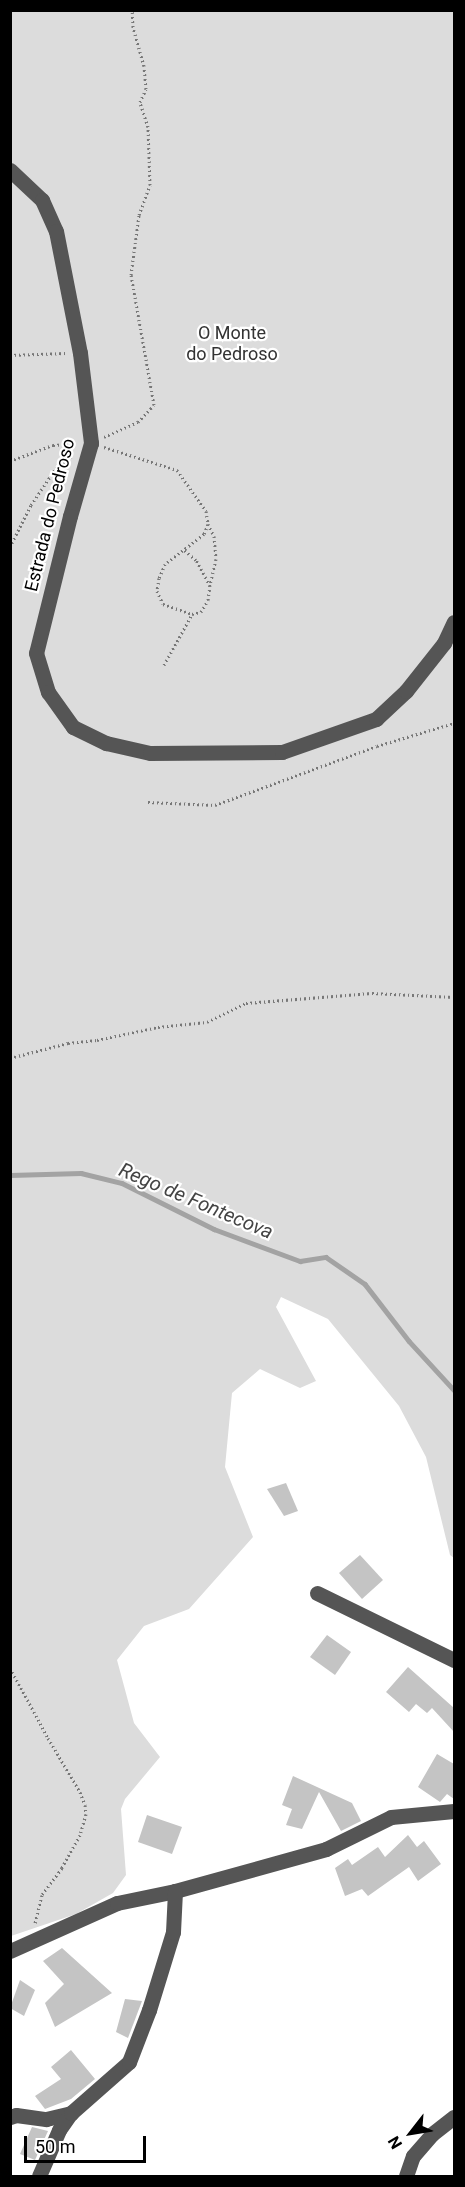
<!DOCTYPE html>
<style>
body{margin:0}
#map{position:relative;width:465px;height:2187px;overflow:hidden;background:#fff;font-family:Roboto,sans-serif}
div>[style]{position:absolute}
.green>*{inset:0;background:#dcdcdc}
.stream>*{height:4.5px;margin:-2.25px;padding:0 2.25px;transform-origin:2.25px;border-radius:2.25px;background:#a3a3a3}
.building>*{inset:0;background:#c4c4c4}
.path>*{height:3px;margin-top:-1.5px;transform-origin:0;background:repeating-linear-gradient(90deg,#777 0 1.5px,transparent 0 4.5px)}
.minor>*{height:15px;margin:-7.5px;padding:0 7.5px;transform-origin:7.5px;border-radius:7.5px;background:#555}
span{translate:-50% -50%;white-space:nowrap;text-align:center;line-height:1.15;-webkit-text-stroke:4.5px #fff;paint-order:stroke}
.park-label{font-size:18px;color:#333}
.street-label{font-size:18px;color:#000}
.water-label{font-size:20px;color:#444;font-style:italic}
.frame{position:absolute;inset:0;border:12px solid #000;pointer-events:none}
.north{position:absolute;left:381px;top:2103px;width:60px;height:60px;-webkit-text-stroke:4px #fff;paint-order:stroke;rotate:239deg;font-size:16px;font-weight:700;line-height:24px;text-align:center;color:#000}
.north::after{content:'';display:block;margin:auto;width:21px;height:27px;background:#000;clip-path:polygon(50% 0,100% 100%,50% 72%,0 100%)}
.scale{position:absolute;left:24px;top:2136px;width:122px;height:27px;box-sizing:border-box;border:3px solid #000;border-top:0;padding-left:8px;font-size:18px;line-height:21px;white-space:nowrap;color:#000;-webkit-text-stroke:4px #fff;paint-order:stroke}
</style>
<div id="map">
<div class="green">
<div style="clip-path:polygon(10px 11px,454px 11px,454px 1558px,450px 1555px,426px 1457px,399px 1406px,328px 1319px,281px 1297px,276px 1307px,316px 1381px,300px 1388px,260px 1369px,232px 1393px,225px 1467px,253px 1537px,189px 1609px,144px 1626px,117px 1660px,134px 1723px,160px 1757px,125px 1799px,121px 1809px,126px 1875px,113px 1893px,76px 1914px,11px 1936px)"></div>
</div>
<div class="stream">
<div style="left:10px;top:1175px;width:71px;rotate:-1.6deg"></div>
<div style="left:81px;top:1173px;width:42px;rotate:13.7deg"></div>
<div style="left:122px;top:1183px;width:103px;rotate:26.6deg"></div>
<div style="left:214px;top:1229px;width:92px;rotate:20.4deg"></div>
<div style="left:300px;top:1261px;width:26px;rotate:-9deg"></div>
<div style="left:326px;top:1257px;width:47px;rotate:34.7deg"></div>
<div style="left:365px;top:1284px;width:72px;rotate:52.3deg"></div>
<div style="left:409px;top:1341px;width:67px;rotate:47.4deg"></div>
</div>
<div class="building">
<div style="clip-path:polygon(286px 1483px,298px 1511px,284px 1516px,267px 1489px)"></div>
<div style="clip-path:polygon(360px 1555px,383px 1580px,362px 1599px,339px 1573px)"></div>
<div style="clip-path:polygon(327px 1635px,351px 1652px,335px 1675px,310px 1657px)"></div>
<div style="clip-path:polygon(408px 1667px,454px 1708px,454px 1732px,432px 1708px,427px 1713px,416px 1704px,409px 1712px,386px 1692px)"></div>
<div style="clip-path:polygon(437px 1754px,454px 1764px,454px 1799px,447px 1794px,440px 1802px,418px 1787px)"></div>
<div style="clip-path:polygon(293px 1776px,352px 1803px,361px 1821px,341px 1831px,319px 1792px,302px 1829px,286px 1825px,292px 1809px,282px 1805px)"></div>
<div style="clip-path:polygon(147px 1815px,182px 1827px,172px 1854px,138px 1842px)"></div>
<div style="clip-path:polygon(408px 1835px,417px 1847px,424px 1841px,441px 1864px,418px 1881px,409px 1867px,368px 1896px,362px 1889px,345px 1896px,335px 1868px,348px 1859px,352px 1865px,378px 1847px,385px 1857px)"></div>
<div style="clip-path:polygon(62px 1948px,112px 1993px,55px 2027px,45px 2003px,64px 1984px,43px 1961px)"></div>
<div style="clip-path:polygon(20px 1980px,35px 1990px,24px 2016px,10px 2008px)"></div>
<div style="clip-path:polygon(125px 1999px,142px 2001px,128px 2038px,116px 2032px)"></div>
<div style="clip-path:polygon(71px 2050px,95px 2079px,71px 2099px,45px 2109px,35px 2096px,61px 2079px,51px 2067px)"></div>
<div style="clip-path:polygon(32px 2127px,48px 2131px,35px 2160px,20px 2154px)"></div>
</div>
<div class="path">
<div style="left:10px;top:355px;width:56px;rotate:-2deg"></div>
<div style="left:104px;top:437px;width:37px;rotate:-24deg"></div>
<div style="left:138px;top:422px;width:23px;rotate:-47deg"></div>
<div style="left:154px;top:405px;width:132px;rotate:-100deg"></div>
<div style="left:131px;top:275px;width:61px;rotate:-82.4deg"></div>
<div style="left:139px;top:215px;width:32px;rotate:-70deg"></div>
<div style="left:150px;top:185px;width:58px;rotate:-92deg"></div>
<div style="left:148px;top:127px;width:26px;rotate:-108deg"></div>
<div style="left:140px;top:102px;width:14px;rotate:-65deg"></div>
<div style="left:146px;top:89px;width:23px;rotate:-95deg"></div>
<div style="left:144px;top:66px;width:41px;rotate:-105.8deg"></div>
<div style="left:133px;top:27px;width:17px;rotate:-93deg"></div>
<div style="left:104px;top:447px;width:77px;rotate:17.5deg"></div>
<div style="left:177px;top:470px;width:50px;rotate:54.7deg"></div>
<div style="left:206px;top:511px;width:13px;rotate:81deg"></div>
<div style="left:208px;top:524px;width:11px;rotate:112deg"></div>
<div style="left:204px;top:534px;width:49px;rotate:142.4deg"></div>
<div style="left:165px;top:564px;width:15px;rotate:113deg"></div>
<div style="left:159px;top:578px;width:13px;rotate:99deg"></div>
<div style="left:157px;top:591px;width:14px;rotate:65deg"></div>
<div style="left:163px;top:604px;width:31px;rotate:19deg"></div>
<div style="left:192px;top:614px;width:9px;rotate:-13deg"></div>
<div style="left:201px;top:612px;width:14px;rotate:-60deg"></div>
<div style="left:208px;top:600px;width:14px;rotate:-82deg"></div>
<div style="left:210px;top:586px;width:30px;rotate:-118deg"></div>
<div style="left:196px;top:560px;width:16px;rotate:-140deg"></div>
<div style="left:10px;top:461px;width:46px;rotate:-20.4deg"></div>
<div style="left:53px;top:445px;width:22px;rotate:-3deg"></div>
<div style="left:208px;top:524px;width:13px;rotate:63deg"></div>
<div style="left:214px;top:536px;width:23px;rotate:85deg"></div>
<div style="left:216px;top:559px;width:28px;rotate:103deg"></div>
<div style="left:10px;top:547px;width:47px;rotate:-63.4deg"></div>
<div style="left:31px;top:505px;width:45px;rotate:-56deg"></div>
<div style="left:56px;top:468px;width:19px;rotate:-36deg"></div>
<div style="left:164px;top:665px;width:58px;rotate:-61.2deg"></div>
<div style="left:148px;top:802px;width:67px;rotate:2.6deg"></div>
<div style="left:215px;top:805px;width:172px;rotate:-20deg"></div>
<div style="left:377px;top:746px;width:80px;rotate:-16.6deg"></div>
<div style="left:10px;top:1058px;width:60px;rotate:-14.5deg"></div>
<div style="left:68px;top:1043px;width:29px;rotate:-6deg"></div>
<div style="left:97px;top:1040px;width:62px;rotate:-12deg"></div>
<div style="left:158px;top:1027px;width:49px;rotate:-5.8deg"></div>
<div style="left:207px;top:1022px;width:43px;rotate:-26deg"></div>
<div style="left:246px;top:1003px;width:126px;rotate:-4.5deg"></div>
<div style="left:372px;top:993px;width:82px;rotate:2.8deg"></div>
<div style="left:10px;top:1668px;width:80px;rotate:61.5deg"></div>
<div style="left:48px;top:1738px;width:63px;rotate:59.3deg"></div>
<div style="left:80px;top:1792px;width:14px;rotate:69deg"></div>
<div style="left:85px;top:1805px;width:9px;rotate:84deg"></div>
<div style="left:86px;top:1814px;width:22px;rotate:106deg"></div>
<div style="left:80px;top:1835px;width:38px;rotate:119deg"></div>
<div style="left:62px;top:1868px;width:34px;rotate:127deg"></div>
<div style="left:42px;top:1895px;width:30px;rotate:104deg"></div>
</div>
<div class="minor">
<div style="left:10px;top:170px;width:44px;rotate:43.2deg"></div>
<div style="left:42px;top:200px;width:34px;rotate:66deg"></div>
<div style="left:56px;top:231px;width:124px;rotate:78.9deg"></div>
<div style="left:80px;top:353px;width:91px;rotate:83deg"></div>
<div style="left:91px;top:443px;width:76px;rotate:106deg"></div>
<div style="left:70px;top:516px;width:141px;rotate:103.9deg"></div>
<div style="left:36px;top:653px;width:41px;rotate:72.9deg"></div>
<div style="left:48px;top:692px;width:43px;rotate:54.5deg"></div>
<div style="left:73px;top:727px;width:37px;rotate:26deg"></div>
<div style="left:106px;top:743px;width:45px;rotate:12.8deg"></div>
<div style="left:150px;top:753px;width:132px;rotate:-0.4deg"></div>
<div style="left:282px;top:752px;width:100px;rotate:-19.3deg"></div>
<div style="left:376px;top:719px;width:41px;rotate:-43deg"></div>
<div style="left:406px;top:691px;width:61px;rotate:-51.6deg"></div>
<div style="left:444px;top:643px;width:23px;rotate:-65deg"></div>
<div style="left:317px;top:1593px;width:153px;rotate:26.1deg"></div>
<div style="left:10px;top:1951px;width:117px;rotate:-24.2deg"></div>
<div style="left:117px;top:1903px;width:59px;rotate:-11.7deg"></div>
<div style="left:175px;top:1891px;width:157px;rotate:-15.5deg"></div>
<div style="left:326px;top:1849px;width:72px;rotate:-26.2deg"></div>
<div style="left:391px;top:1817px;width:63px;rotate:-5.4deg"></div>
<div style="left:10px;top:2117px;width:6px;rotate:-18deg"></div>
<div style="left:16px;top:2115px;width:30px;rotate:8deg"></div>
<div style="left:46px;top:2119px;width:26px;rotate:-13deg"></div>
<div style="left:39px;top:2176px;width:50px;rotate:-66.5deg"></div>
<div style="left:59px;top:2130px;width:21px;rotate:-55deg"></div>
<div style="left:71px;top:2113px;width:77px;rotate:-41.3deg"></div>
<div style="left:129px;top:2062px;width:56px;rotate:-69deg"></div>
<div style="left:149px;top:2010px;width:82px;rotate:-72.9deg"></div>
<div style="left:173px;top:1932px;width:41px;rotate:-87.2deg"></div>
<div style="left:406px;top:2176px;width:21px;rotate:-71deg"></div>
<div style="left:413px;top:2156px;width:29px;rotate:-49deg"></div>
<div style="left:432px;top:2134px;width:28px;rotate:-38deg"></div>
</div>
<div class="park-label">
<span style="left:232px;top:344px">O Monte<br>do Pedroso</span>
</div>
<div class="street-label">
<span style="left:50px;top:515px;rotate:-76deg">Estrada do Pedroso</span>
</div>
<div class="water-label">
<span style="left:196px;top:1201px;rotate:23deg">Rego de Fontecova</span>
</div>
<div class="frame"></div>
<div class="north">N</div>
<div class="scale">50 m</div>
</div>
